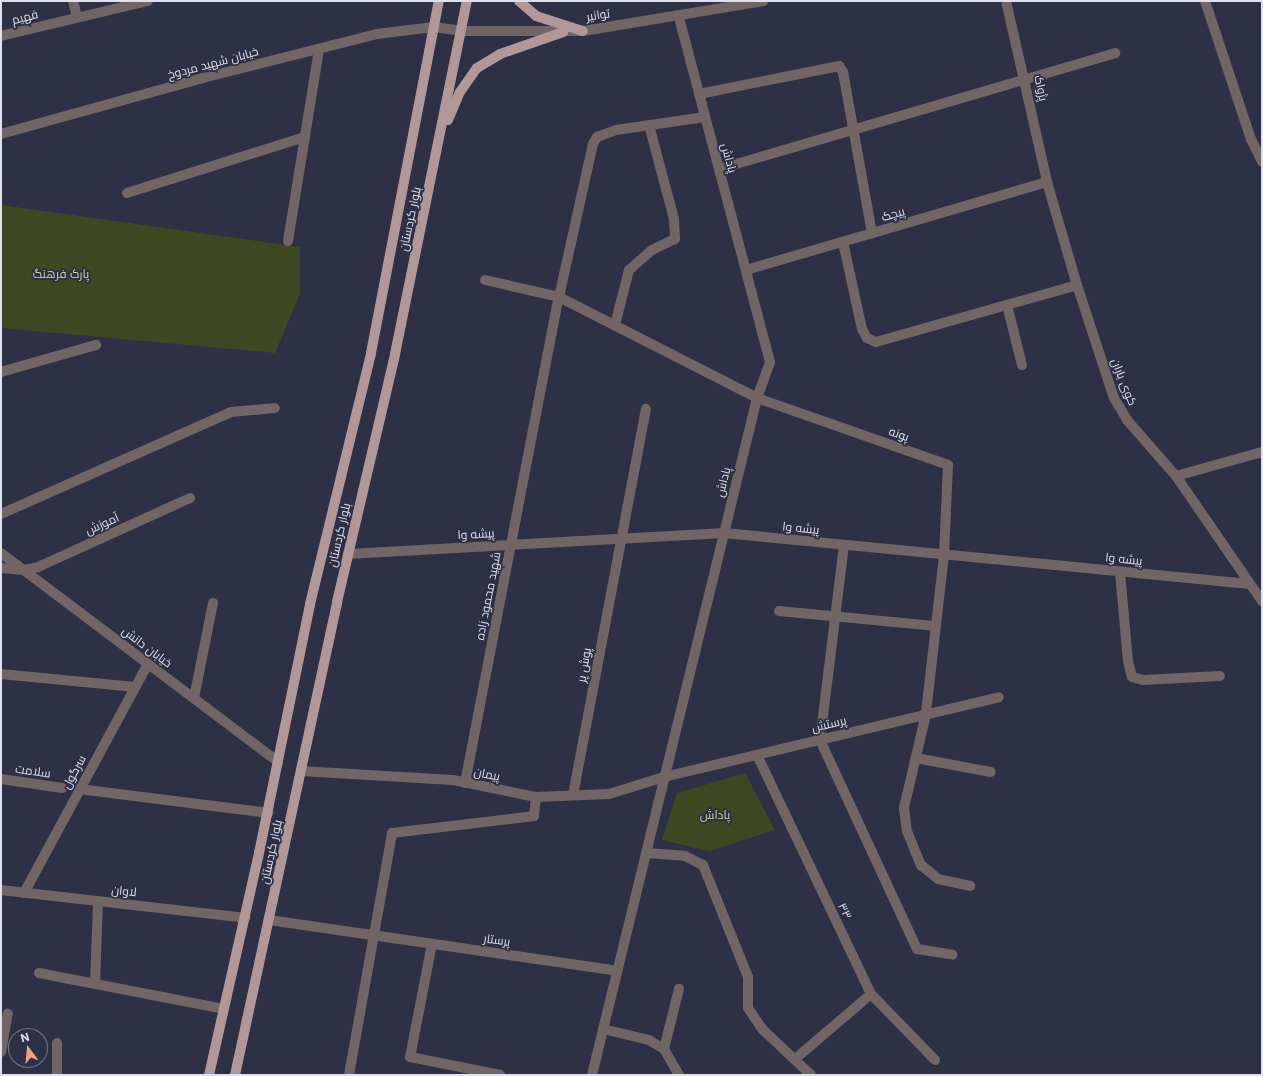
<!DOCTYPE html>
<meta charset="utf-8">
<style>
body{margin:0}
#map{position:relative;width:1263px;height:1076px;overflow:hidden;background:#2e3045;font-family:Inter,Cairo,sans-serif}
div>[style]{position:absolute}
.green>*{inset:0;background:#3e4823}
.minor>*{height:10px;margin:-5px;padding:0 5px;transform-origin:5px;border-radius:5px;background:#726565}
.major>*{height:10px;margin:-5px;padding:0 5px;transform-origin:5px;border-radius:5px;background:#b29798}
span{translate:-50% -50%;white-space:nowrap;text-align:center;line-height:1.15;-webkit-text-stroke:3.5px #2e3045;paint-order:stroke}
.street-label{font-size:12px;color:#dfe1ef}
.park-label{font-size:12px;color:#cade9b}
.frame{position:absolute;inset:0;border:2px solid #dfe1ef;pointer-events:none}
.north{position:absolute;left:8px;top:1028px;width:40px;height:40px;box-sizing:border-box;background:#2e3045;border:1px solid #757789;border-radius:50%;rotate:344deg;font-size:11px;font-weight:700;line-height:16px;text-align:center;color:#dfe1ef}
.north::after{content:'';display:block;margin:auto;width:14px;height:18px;background:#f49e86;clip-path:polygon(50% 0,100% 100%,50% 72%,0 100%)}
</style>
<div id="map">
<div class="green">
<div style="clip-path:polygon(1px 205px,300px 247px,300px 294px,275px 353px,1px 328px)"></div>
<div style="clip-path:polygon(745px 773px,775px 830px,710px 851px,662px 840px,677px 793px)"></div>
</div>
<div class="minor">
<div style="left:73px;top:1px;width:16px;rotate:76deg"></div>
<div style="left:1006px;top:1px;width:186px;rotate:77.2deg"></div>
<div style="left:1047px;top:182px;width:107px;rotate:73.8deg"></div>
<div style="left:1077px;top:285px;width:119px;rotate:71.9deg"></div>
<div style="left:1114px;top:398px;width:26px;rotate:59deg"></div>
<div style="left:1127px;top:420px;width:74px;rotate:48.8deg"></div>
<div style="left:1176px;top:476px;width:152px;rotate:55.5deg"></div>
<div style="left:1205px;top:1px;width:145px;rotate:71.6deg"></div>
<div style="left:1251px;top:139px;width:25px;rotate:64deg"></div>
<div style="left:1px;top:36px;width:151px;rotate:-13.4deg"></div>
<div style="left:699px;top:94px;width:143px;rotate:-11.3deg"></div>
<div style="left:839px;top:66px;width:7px;rotate:56deg"></div>
<div style="left:843px;top:72px;width:164px;rotate:79.8deg"></div>
<div style="left:1px;top:134px;width:210px;rotate:-15.5deg"></div>
<div style="left:203px;top:78px;width:179px;rotate:-14.2deg"></div>
<div style="left:377px;top:34px;width:57px;rotate:-7deg"></div>
<div style="left:434px;top:27px;width:27px;rotate:8deg"></div>
<div style="left:461px;top:31px;width:122px"></div>
<div style="left:583px;top:31px;width:183px;rotate:-9.4deg"></div>
<div style="left:719px;top:169px;width:413px;rotate:-16.3deg"></div>
<div style="left:127px;top:193px;width:187px;rotate:-17.5deg"></div>
<div style="left:288px;top:241px;width:194px;rotate:-80.8deg"></div>
<div style="left:843px;top:242px;width:89px;rotate:77.7deg"></div>
<div style="left:862px;top:329px;width:10px;rotate:61deg"></div>
<div style="left:867px;top:338px;width:10px;rotate:24deg"></div>
<div style="left:876px;top:342px;width:209px;rotate:-15.8deg"></div>
<div style="left:746px;top:270px;width:314px;rotate:-16.3deg"></div>
<div style="left:485px;top:280px;width:76px;rotate:12.9deg"></div>
<div style="left:559px;top:297px;width:222px;rotate:27deg"></div>
<div style="left:757px;top:398px;width:202px;rotate:19.3deg"></div>
<div style="left:948px;top:465px;width:90px;rotate:92.5deg"></div>
<div style="left:944px;top:555px;width:160px;rotate:96.5deg"></div>
<div style="left:926px;top:714px;width:97px;rotate:103.2deg"></div>
<div style="left:904px;top:808px;width:23px;rotate:83deg"></div>
<div style="left:907px;top:831px;width:37px;rotate:68deg"></div>
<div style="left:921px;top:865px;width:22px;rotate:39deg"></div>
<div style="left:938px;top:879px;width:33px;rotate:12deg"></div>
<div style="left:1007px;top:305px;width:62px;rotate:76deg"></div>
<div style="left:615px;top:325px;width:57px;rotate:-75.7deg"></div>
<div style="left:629px;top:270px;width:30px;rotate:-41deg"></div>
<div style="left:652px;top:250px;width:25px;rotate:-26deg"></div>
<div style="left:675px;top:239px;width:20px;rotate:-93deg"></div>
<div style="left:674px;top:219px;width:97px;rotate:-104.9deg"></div>
<div style="left:1px;top:372px;width:99px;rotate:-15.9deg"></div>
<div style="left:1176px;top:476px;width:89px;rotate:-15.6deg"></div>
<div style="left:1px;top:514px;width:252px;rotate:-23.9deg"></div>
<div style="left:231px;top:412px;width:44px;rotate:-5.2deg"></div>
<div style="left:844px;top:545px;width:196px;rotate:97deg"></div>
<div style="left:820px;top:740px;width:230px;rotate:65.1deg"></div>
<div style="left:917px;top:949px;width:36px;rotate:9deg"></div>
<div style="left:1px;top:553px;width:347px;rotate:37deg"></div>
<div style="left:348px;top:554px;width:377px;rotate:-3.2deg"></div>
<div style="left:724px;top:533px;width:528px;rotate:5.54deg"></div>
<div style="left:1px;top:568px;width:23px;rotate:5deg"></div>
<div style="left:24px;top:570px;width:14px;rotate:-12deg"></div>
<div style="left:38px;top:567px;width:167px;rotate:-24.4deg"></div>
<div style="left:1120px;top:572px;width:89px;rotate:84.9deg"></div>
<div style="left:1128px;top:661px;width:16px;rotate:76deg"></div>
<div style="left:1132px;top:677px;width:11px;rotate:15deg"></div>
<div style="left:1143px;top:680px;width:77px;rotate:-3deg"></div>
<div style="left:779px;top:611px;width:158px;rotate:5.5deg"></div>
<div style="left:1px;top:674px;width:135px;rotate:5.5deg"></div>
<div style="left:194px;top:698px;width:97px;rotate:-78.7deg"></div>
<div style="left:757px;top:755px;width:265px;rotate:64.5deg"></div>
<div style="left:871px;top:994px;width:92px;rotate:45.9deg"></div>
<div style="left:916px;top:758px;width:76px;rotate:10.6deg"></div>
<div style="left:301px;top:771px;width:152px;rotate:3.4deg"></div>
<div style="left:453px;top:780px;width:85px;rotate:11.6deg"></div>
<div style="left:536px;top:797px;width:73px;rotate:-2.4deg"></div>
<div style="left:609px;top:794px;width:58px;rotate:-17.2deg"></div>
<div style="left:664px;top:777px;width:344px;rotate:-13.4deg"></div>
<div style="left:1px;top:779px;width:62px;rotate:8.4deg"></div>
<div style="left:465px;top:783px;width:495px;rotate:-79.1deg"></div>
<div style="left:559px;top:297px;width:157px;rotate:-77.5deg"></div>
<div style="left:593px;top:144px;width:8px;rotate:-60deg"></div>
<div style="left:597px;top:137px;width:20px;rotate:-20deg"></div>
<div style="left:616px;top:130px;width:90px;rotate:-8.3deg"></div>
<div style="left:79px;top:789px;width:191px;rotate:7.2deg"></div>
<div style="left:573px;top:795px;width:393px;rotate:-79.3deg"></div>
<div style="left:646px;top:853px;width:39px;rotate:4deg"></div>
<div style="left:685px;top:856px;width:20px;rotate:27deg"></div>
<div style="left:703px;top:865px;width:121px;rotate:68.1deg"></div>
<div style="left:748px;top:977px;width:31px;rotate:90deg"></div>
<div style="left:748px;top:1008px;width:25px;rotate:56deg"></div>
<div style="left:762px;top:1029px;width:67px;rotate:43.2deg"></div>
<div style="left:1px;top:890px;width:246px;rotate:6.5deg"></div>
<div style="left:24px;top:893px;width:260px;rotate:-61.6deg"></div>
<div style="left:269px;top:920px;width:352px;rotate:8.3deg"></div>
<div style="left:432px;top:944px;width:115px;rotate:101deg"></div>
<div style="left:410px;top:1057px;width:92px;rotate:11.3deg"></div>
<div style="left:39px;top:973px;width:188px;rotate:11deg"></div>
<div style="left:95px;top:984px;width:83px;rotate:-87.9deg"></div>
<div style="left:603px;top:1029px;width:47px;rotate:13.4deg"></div>
<div style="left:649px;top:1040px;width:17px;rotate:31deg"></div>
<div style="left:664px;top:1049px;width:30px;rotate:60deg"></div>
<div style="left:57px;top:1043px;width:32px;rotate:90deg"></div>
<div style="left:664px;top:1049px;width:62px;rotate:-76deg"></div>
<div style="left:1px;top:1052px;width:39px;rotate:-80deg"></div>
<div style="left:795px;top:1059px;width:100px;rotate:-40.5deg"></div>
<div style="left:349px;top:1075px;width:246px;rotate:-79.9deg"></div>
<div style="left:392px;top:833px;width:143px;rotate:-6.8deg"></div>
<div style="left:534px;top:816px;width:19px;rotate:-84deg"></div>
<div style="left:592px;top:1075px;width:697px;rotate:-76.3deg"></div>
<div style="left:757px;top:398px;width:38px;rotate:-70deg"></div>
<div style="left:770px;top:362px;width:359px;rotate:-104.8deg"></div>
</div>
<div class="major">
<div style="left:519px;top:1px;width:23px;rotate:41deg"></div>
<div style="left:536px;top:16px;width:49px;rotate:17.7deg"></div>
<div style="left:448px;top:120px;width:30px;rotate:-67deg"></div>
<div style="left:460px;top:92px;width:29px;rotate:-55deg"></div>
<div style="left:477px;top:68px;width:27px;rotate:-31deg"></div>
<div style="left:500px;top:54px;width:67px;rotate:-19.2deg"></div>
<div style="left:209px;top:1075px;width:228px;rotate:-77.3deg"></div>
<div style="left:259px;top:853px;width:254px;rotate:-78.4deg"></div>
<div style="left:310px;top:604px;width:258px;rotate:-76.3deg"></div>
<div style="left:371px;top:353px;width:359px;rotate:-79.1deg"></div>
<div style="left:235px;top:1075px;width:484px;rotate:-77.8deg"></div>
<div style="left:337px;top:602px;width:255px;rotate:-76.8deg"></div>
<div style="left:395px;top:354px;width:360px;rotate:-78.5deg"></div>
</div>
<div class="street-label">
<span style="left:598px;top:15px;rotate:-9deg">توانیر</span>
<span style="left:25px;top:17px;rotate:-14deg">فهیم</span>
<span style="left:213px;top:63px;rotate:-15deg">خیابان شهید مردوخ</span>
<span style="left:1041px;top:88px;rotate:78deg">پژواک</span>
<span style="left:729px;top:158px;rotate:75deg">پاداش</span>
<span style="left:893px;top:214px;rotate:-16deg">پیچک</span>
<span style="left:410px;top:219px;rotate:-78deg">بلوار کردستان</span>
<span style="left:1124px;top:382px;rotate:68deg">کوی باران</span>
<span style="left:899px;top:434px;rotate:19deg">پونه</span>
<span style="left:723px;top:482px;rotate:-76deg">پاداش</span>
<span style="left:102px;top:524px;rotate:-24deg">آموزش</span>
<span style="left:801px;top:528px;rotate:6deg">پیشه وا</span>
<span style="left:476px;top:534px;rotate:-3deg">پیشه وا</span>
<span style="left:339px;top:535px;rotate:-77deg">بلوار کردستان</span>
<span style="left:1124px;top:559px;rotate:6deg">پیشه وا</span>
<span style="left:488px;top:596px;rotate:-79deg">شهید محمود زاده</span>
<span style="left:147px;top:647px;rotate:37deg">خیابان دانش</span>
<span style="left:584px;top:665px;rotate:-80deg">پوش پر</span>
<span style="left:829px;top:724px;rotate:-13deg">پرستش</span>
<span style="left:33px;top:771px;rotate:8deg">سلامت</span>
<span style="left:74px;top:772px;rotate:-62deg">سرگول</span>
<span style="left:487px;top:774px;rotate:12deg">پیمان</span>
<span style="left:271px;top:852px;rotate:-78deg">بلوار کردستان</span>
<span style="left:124px;top:891px;rotate:6deg">لاوان</span>
<span style="left:845px;top:911px;rotate:65deg">۳۳</span>
<span style="left:497px;top:940px;rotate:8deg">پرستار</span>
</div>
<div class="park-label">
<span style="left:61px;top:274px">پارک فرهنگ</span>
<span style="left:715px;top:815px">پاداش</span>
</div>
<div class="frame"></div>
<div class="north">N</div>
</div>
